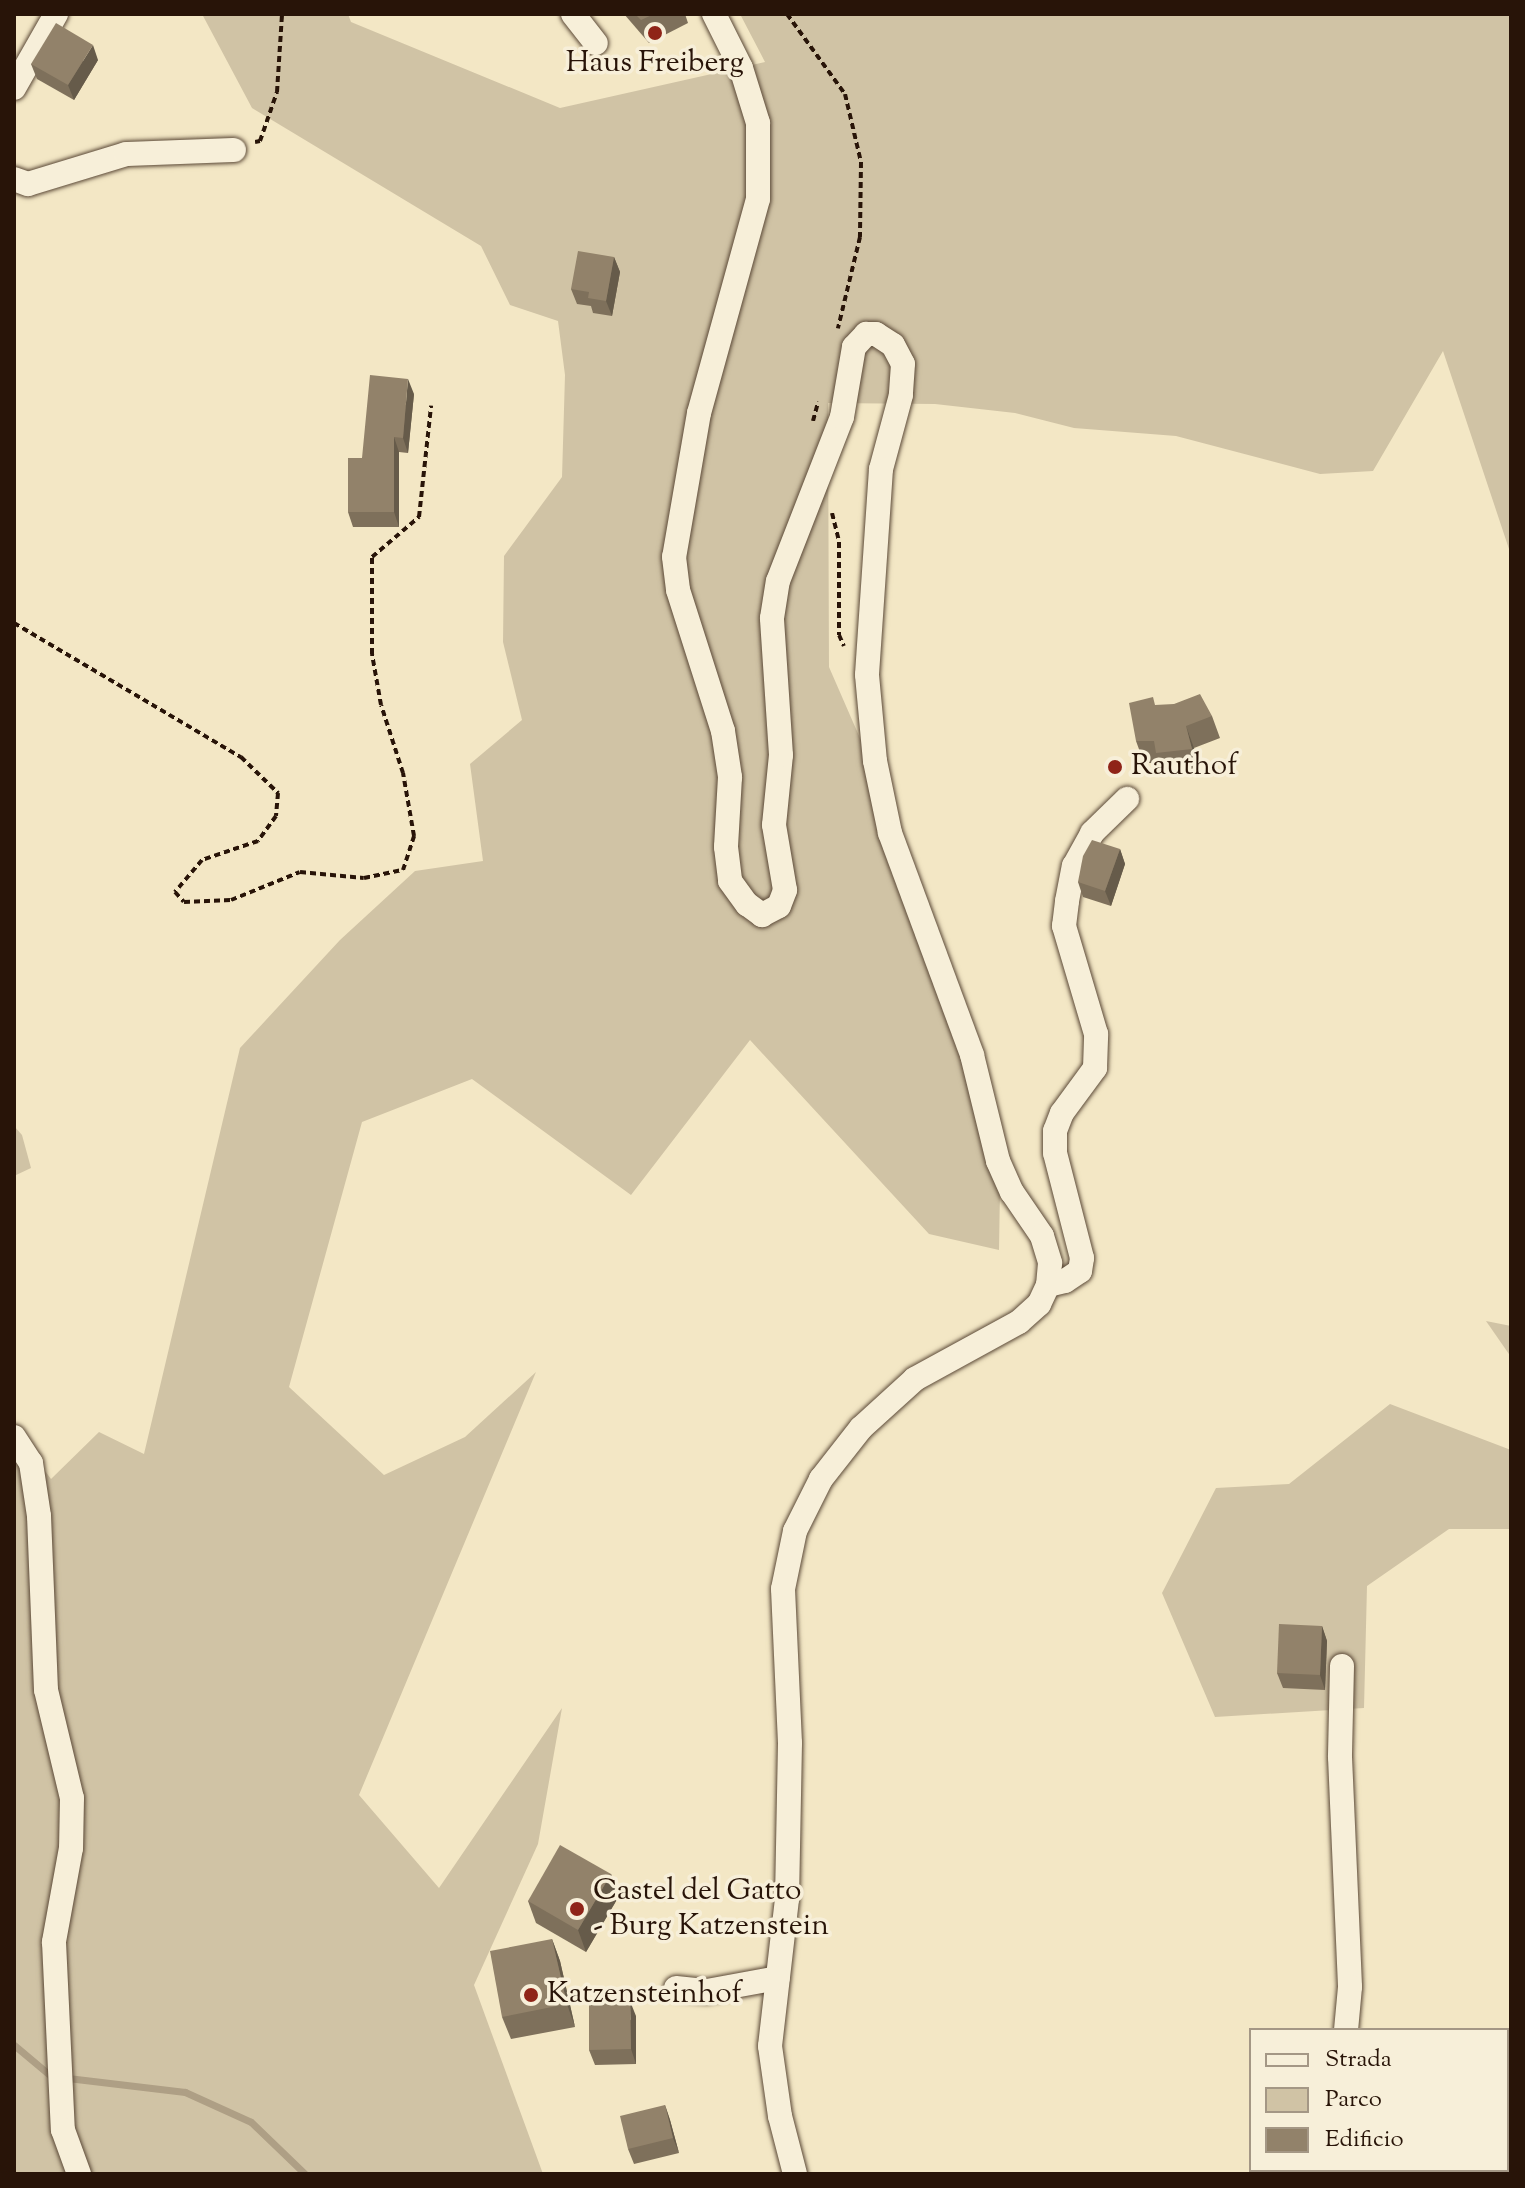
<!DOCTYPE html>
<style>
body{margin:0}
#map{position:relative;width:1525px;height:2188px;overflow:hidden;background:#f3e7c5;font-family:"Sorts Mill Goudy",serif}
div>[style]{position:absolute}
.green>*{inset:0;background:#d0c3a5}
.stream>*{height:7px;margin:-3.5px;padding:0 3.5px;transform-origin:3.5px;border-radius:3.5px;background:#ae9f85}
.path>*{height:4px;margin-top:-2px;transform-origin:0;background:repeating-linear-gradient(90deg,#281408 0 6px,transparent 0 10px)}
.roads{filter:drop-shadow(0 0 2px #5b4937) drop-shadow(0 0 2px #5b4937)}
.minor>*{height:24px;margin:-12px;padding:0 12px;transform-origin:12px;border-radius:12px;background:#f7efd9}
.wall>*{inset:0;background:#7e705b}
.shaded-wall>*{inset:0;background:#665b4a}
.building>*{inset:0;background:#92826a}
.dots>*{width:22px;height:22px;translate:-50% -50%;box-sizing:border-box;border:4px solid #f7efd9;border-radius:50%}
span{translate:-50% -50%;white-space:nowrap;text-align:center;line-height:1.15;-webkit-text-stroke:7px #f7efd9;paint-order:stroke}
.poi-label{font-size:30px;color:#281408}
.left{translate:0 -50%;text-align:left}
.frame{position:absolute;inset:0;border:16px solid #281408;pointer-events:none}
.legend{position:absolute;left:1249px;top:2028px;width:260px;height:144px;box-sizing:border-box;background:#f7efd9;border:2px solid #a49785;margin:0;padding:10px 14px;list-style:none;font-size:24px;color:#281408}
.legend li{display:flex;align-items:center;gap:16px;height:40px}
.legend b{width:40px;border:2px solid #a49785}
</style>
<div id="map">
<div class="green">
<div style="clip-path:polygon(202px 14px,348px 14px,351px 22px,560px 108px,765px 62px,740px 14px,1511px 14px,1511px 555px,1443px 351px,1373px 471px,1320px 474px,1176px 436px,1074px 428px,1015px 413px,935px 404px,828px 403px,829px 667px,880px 784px,1000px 1188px,999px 1250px,929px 1234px,750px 1040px,631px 1195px,472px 1079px,362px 1122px,289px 1387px,384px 1475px,465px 1437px,536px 1372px,359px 1795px,439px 1888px,562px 1708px,538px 1844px,474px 1985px,543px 2174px,14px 2174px,14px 1429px,51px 1479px,99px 1432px,144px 1454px,240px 1048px,340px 940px,415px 871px,483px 861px,470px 764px,522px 720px,503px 642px,504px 556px,562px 477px,565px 375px,558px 321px,510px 305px,481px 246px,252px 108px)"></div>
<div style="clip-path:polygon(14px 1126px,22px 1135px,31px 1168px,14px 1176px)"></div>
<div style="clip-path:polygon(1486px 1321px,1511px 1326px,1511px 1357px)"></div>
<div style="clip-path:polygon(1390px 1404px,1511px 1450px,1511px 1529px,1449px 1529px,1367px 1586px,1364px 1708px,1215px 1717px,1162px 1593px,1216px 1488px,1289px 1484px)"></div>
</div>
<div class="stream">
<div style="left:14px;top:2045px;width:48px;rotate:40deg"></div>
<div style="left:51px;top:2076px;width:135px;rotate:6.8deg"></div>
<div style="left:185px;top:2092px;width:72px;rotate:24.4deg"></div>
<div style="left:251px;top:2122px;width:75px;rotate:43.9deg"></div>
</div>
<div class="path">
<div style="left:787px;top:14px;width:99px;rotate:54.1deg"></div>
<div style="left:845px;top:94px;width:70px;rotate:76.8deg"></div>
<div style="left:861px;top:162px;width:75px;rotate:90.8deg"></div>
<div style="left:860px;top:237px;width:94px;rotate:103.6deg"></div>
<div style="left:255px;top:142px;width:5px;rotate:-11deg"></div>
<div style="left:260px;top:141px;width:52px;rotate:-70.9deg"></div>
<div style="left:277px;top:92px;width:78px;rotate:-86.3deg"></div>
<div style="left:813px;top:421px;width:20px;rotate:-75deg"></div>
<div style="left:832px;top:513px;width:30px;rotate:76deg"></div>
<div style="left:839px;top:542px;width:93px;rotate:90deg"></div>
<div style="left:839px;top:635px;width:12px;rotate:66deg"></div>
<div style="left:14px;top:623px;width:264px;rotate:30.6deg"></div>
<div style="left:241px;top:757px;width:52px;rotate:44.2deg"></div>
<div style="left:278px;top:793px;width:23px;rotate:95deg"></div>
<div style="left:276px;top:816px;width:31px;rotate:126deg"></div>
<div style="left:258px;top:841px;width:59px;rotate:161.3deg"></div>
<div style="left:202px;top:860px;width:42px;rotate:130.2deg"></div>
<div style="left:175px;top:892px;width:13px;rotate:48deg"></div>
<div style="left:184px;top:902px;width:47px;rotate:-2.4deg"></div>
<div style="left:231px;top:900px;width:74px;rotate:-22.1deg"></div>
<div style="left:300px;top:872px;width:64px;rotate:5.4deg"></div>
<div style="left:364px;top:878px;width:40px;rotate:-12deg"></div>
<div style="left:403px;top:870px;width:36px;rotate:-72deg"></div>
<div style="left:414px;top:836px;width:64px;rotate:-99.9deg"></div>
<div style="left:403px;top:773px;width:71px;rotate:-107.9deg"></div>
<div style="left:381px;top:705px;width:52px;rotate:-100deg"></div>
<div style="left:372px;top:654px;width:97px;rotate:-90deg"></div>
<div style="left:372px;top:557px;width:62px;rotate:-40.4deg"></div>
<div style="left:419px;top:517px;width:112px;rotate:-83.8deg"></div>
</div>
<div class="roads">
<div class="minor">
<div style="left:573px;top:14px;width:37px;rotate:52deg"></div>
<div style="left:714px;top:14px;width:60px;rotate:63.4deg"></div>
<div style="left:741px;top:68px;width:58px;rotate:72.8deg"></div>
<div style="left:758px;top:123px;width:76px;rotate:90deg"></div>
<div style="left:758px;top:199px;width:222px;rotate:105.4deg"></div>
<div style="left:699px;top:413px;width:146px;rotate:99.8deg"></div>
<div style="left:674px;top:557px;width:33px;rotate:83deg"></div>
<div style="left:678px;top:590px;width:148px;rotate:72.3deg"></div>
<div style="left:723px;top:731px;width:47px;rotate:81.3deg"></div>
<div style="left:730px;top:777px;width:70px;rotate:93.3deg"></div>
<div style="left:726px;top:847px;width:34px;rotate:83deg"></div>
<div style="left:730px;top:881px;width:29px;rotate:54deg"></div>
<div style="left:747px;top:904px;width:19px;rotate:36deg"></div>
<div style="left:762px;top:915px;width:19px;rotate:-28deg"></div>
<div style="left:779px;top:906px;width:17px;rotate:-69deg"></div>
<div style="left:785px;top:890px;width:66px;rotate:-99.6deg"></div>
<div style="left:774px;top:825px;width:70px;rotate:-84.3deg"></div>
<div style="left:781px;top:755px;width:137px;rotate:-93.8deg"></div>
<div style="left:772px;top:618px;width:37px;rotate:-81deg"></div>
<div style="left:778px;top:581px;width:176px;rotate:-68.7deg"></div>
<div style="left:842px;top:417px;width:71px;rotate:-80.3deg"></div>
<div style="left:854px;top:347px;width:18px;rotate:-47deg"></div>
<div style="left:866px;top:334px;width:10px"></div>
<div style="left:876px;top:334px;width:20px;rotate:33deg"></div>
<div style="left:893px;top:345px;width:21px;rotate:62deg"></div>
<div style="left:903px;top:364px;width:31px;rotate:94deg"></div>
<div style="left:901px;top:395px;width:77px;rotate:105.1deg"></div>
<div style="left:881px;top:469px;width:206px;rotate:93.9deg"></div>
<div style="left:867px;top:675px;width:86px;rotate:84.7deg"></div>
<div style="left:875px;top:761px;width:74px;rotate:78.2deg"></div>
<div style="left:890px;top:833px;width:237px;rotate:69.7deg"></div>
<div style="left:972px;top:1055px;width:109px;rotate:76.2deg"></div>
<div style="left:998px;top:1161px;width:34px;rotate:66deg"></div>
<div style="left:1012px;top:1192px;width:53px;rotate:55.7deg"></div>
<div style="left:1042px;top:1236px;width:28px;rotate:73deg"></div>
<div style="left:1050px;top:1263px;width:22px;rotate:95deg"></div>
<div style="left:1048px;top:1285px;width:21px;rotate:115deg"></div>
<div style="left:1039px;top:1304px;width:27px;rotate:138deg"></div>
<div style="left:1019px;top:1322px;width:119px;rotate:151.3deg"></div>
<div style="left:915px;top:1379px;width:73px;rotate:137.8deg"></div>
<div style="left:861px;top:1428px;width:65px;rotate:128.1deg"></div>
<div style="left:821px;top:1479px;width:58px;rotate:116.6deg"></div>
<div style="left:795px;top:1531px;width:59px;rotate:101.7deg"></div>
<div style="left:783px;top:1589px;width:154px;rotate:87.4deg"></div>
<div style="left:790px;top:1743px;width:156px;rotate:91.1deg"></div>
<div style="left:787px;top:1899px;width:148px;rotate:96.6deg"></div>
<div style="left:770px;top:2046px;width:71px;rotate:81.9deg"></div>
<div style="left:780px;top:2116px;width:60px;rotate:75.5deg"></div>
<div style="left:14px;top:88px;width:85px;rotate:-60.4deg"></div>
<div style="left:14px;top:179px;width:15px;rotate:20deg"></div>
<div style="left:28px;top:184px;width:102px;rotate:-17deg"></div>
<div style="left:126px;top:154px;width:108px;rotate:-2.1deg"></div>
<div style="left:1048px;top:1285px;width:17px;rotate:-13deg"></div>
<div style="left:1065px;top:1281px;width:18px;rotate:-34deg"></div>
<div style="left:1080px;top:1271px;width:13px;rotate:-81deg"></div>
<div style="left:1082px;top:1258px;width:108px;rotate:-104.4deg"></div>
<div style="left:1055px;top:1153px;width:22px;rotate:-90deg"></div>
<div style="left:1055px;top:1131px;width:19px;rotate:-69deg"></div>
<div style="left:1062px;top:1113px;width:56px;rotate:-53.7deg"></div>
<div style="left:1095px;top:1068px;width:34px;rotate:-88deg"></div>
<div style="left:1096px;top:1034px;width:113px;rotate:-106.5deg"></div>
<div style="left:1064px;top:926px;width:25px;rotate:-83deg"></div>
<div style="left:1067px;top:901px;width:36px;rotate:-79deg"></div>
<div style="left:1074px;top:866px;width:38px;rotate:-61deg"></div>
<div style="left:1092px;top:833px;width:49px;rotate:-44.2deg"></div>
<div style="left:14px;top:1437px;width:31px;rotate:57deg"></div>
<div style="left:31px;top:1463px;width:54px;rotate:81.4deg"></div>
<div style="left:39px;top:1516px;width:174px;rotate:87.7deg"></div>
<div style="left:46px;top:1690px;width:111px;rotate:76.5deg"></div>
<div style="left:72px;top:1798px;width:50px;rotate:91.1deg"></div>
<div style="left:71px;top:1848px;width:96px;rotate:100.3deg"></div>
<div style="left:54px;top:1942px;width:188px;rotate:87.3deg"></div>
<div style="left:63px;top:2130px;width:47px;rotate:70deg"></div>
<div style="left:1342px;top:1666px;width:91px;rotate:91.3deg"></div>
<div style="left:1340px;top:1757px;width:230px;rotate:87.5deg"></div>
<div style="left:1350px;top:1987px;width:43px;rotate:95.3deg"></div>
<div style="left:676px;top:1988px;width:31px;rotate:6deg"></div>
<div style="left:707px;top:1991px;width:72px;rotate:-10.4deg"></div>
<div style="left:1333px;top:2174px;width:4px;rotate:-76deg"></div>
</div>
</div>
<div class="wall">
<div style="clip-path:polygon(624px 14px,685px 14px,688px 23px,649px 43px)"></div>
<div style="clip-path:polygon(98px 60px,74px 100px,37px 79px,31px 64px)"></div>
<div style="clip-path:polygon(614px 257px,620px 272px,612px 316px,593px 313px,591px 306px,577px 304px,571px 289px)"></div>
<div style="clip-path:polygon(414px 394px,408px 453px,399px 452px,399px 527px,353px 527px,348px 512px,362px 458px)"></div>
<div style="clip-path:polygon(1156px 705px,1212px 716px,1220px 738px,1194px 748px,1200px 771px,1164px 776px,1160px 763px,1144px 763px,1136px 741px)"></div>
<div style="clip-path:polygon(1120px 849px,1125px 864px,1111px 906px,1083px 897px,1078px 882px)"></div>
<div style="clip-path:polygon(1322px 1626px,1327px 1641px,1325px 1690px,1283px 1688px,1277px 1673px)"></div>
<div style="clip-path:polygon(611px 1874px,619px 1896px,586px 1952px,536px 1923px,528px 1901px)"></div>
<div style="clip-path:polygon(552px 1939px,560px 1961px,575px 2027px,511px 2039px,502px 2017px)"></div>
<div style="clip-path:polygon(636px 2016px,636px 2064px,595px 2065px,589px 2050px)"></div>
<div style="clip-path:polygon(665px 2105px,670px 2120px,679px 2153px,634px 2164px,628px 2149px)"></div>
</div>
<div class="shaded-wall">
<div style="clip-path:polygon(93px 45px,98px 60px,74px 100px,68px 85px)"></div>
<div style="clip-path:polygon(614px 257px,620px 272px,612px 316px,606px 301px)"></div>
<div style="clip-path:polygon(408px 379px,414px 394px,408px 453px,403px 438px)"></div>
<div style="clip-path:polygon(394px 437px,399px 452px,399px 527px,394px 512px)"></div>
<div style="clip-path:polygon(1186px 726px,1194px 748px,1200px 771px,1192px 749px)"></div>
<div style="clip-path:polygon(1120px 849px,1125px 864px,1111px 906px,1105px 891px)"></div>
<div style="clip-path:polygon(1322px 1626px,1327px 1641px,1325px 1690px,1320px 1675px)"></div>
<div style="clip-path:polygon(611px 1874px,619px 1896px,586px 1952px,578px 1930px)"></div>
<div style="clip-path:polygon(552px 1939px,560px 1961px,575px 2027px,567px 2004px)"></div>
<div style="clip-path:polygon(630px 2001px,636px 2016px,636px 2064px,631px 2049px)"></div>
<div style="clip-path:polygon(665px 2105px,670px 2120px,679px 2153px,673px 2138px)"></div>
</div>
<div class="building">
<div style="clip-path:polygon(635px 14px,654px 14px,641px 20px)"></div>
<div style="clip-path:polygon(56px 23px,93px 45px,68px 85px,31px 64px)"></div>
<div style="clip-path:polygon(578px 251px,614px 257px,606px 301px,588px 298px,589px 292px,571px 289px)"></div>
<div style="clip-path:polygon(370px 375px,408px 379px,403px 438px,394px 437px,394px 512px,348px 512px,348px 458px,362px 458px)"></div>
<div style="clip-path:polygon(1200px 694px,1212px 716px,1186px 726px,1192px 749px,1156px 753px,1154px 741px,1136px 741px,1129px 703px,1153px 697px,1155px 705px,1174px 704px)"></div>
<div style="clip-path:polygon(1092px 840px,1120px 849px,1105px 891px,1078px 882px,1083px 856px)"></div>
<div style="clip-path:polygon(1279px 1624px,1322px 1626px,1320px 1675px,1277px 1673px)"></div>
<div style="clip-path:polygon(560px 1845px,611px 1874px,578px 1930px,528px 1901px)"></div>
<div style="clip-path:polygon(552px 1939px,567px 2004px,502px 2017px,490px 1951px)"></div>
<div style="clip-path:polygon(630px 2001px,631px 2049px,589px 2050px,589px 2002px)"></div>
<div style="clip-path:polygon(665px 2105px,673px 2138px,628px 2149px,620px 2116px)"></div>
</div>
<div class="dots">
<div style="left:655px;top:33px;background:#8f2418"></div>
<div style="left:1115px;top:767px;background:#8f2418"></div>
<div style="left:577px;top:1909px;background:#8f2418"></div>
<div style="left:531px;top:1995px;background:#8f2418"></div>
</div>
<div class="poi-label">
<span style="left:655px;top:64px">Haus Freiberg</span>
<span class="left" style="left:1131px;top:767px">Rauthof</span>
<span class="left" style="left:593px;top:1909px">Castel del Gatto<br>- Burg Katzenstein</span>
<span class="left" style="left:547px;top:1995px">Katzensteinhof</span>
</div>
<div class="frame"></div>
<ul class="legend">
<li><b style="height:10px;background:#f7efd9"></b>Strada</li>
<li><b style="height:22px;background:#d0c3a5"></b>Parco</li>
<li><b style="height:22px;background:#92826a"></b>Edificio</li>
</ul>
</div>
